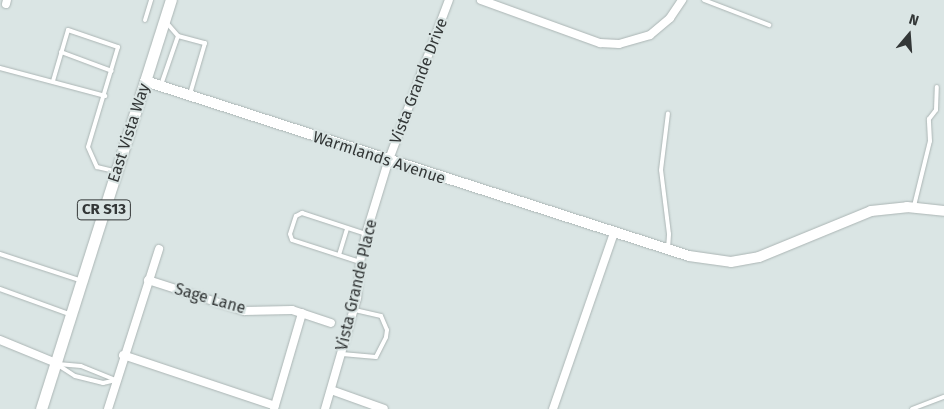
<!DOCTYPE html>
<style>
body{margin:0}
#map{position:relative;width:944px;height:409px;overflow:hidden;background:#dae5e4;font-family:"Fira Sans",sans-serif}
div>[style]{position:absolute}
.roads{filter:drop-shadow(0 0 1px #abb5b4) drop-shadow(0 0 1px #abb5b4)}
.lane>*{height:4px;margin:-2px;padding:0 2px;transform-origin:2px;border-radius:2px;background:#fff}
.street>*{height:8px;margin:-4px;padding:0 4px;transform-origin:4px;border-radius:4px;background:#fff}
.secondary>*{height:10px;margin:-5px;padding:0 5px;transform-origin:5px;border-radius:5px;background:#fff}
.primary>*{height:11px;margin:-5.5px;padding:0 5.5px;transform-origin:5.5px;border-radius:5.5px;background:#fff}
span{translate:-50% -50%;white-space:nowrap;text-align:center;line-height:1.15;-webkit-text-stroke:4px #dae5e4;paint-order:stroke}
.shield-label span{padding:1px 4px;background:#dae5e4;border:1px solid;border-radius:4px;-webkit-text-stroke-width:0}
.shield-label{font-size:15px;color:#333737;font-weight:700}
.street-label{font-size:16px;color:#333737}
.north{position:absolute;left:884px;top:10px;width:50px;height:50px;-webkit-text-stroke:4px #dae5e4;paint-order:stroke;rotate:18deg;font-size:14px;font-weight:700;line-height:20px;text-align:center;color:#333737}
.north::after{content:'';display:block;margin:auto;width:18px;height:22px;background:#333737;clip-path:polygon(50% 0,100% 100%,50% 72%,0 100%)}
</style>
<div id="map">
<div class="roads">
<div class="lane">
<div style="left:704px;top:0;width:70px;rotate:21deg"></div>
<div style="left:145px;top:20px;width:21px;rotate:-73deg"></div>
<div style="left:166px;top:22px;width:18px;rotate:49deg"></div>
<div style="left:178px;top:36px;width:28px;rotate:15deg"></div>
<div style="left:205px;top:43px;width:53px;rotate:106.4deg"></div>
<div style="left:61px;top:52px;width:54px;rotate:20.4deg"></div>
<div style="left:0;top:68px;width:109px;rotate:14.9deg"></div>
<div style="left:53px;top:81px;width:53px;rotate:-73.6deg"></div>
<div style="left:68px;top:30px;width:53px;rotate:18.8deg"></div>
<div style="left:118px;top:47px;width:104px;rotate:106.7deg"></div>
<div style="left:88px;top:147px;width:22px;rotate:66deg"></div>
<div style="left:97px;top:167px;width:17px;rotate:13deg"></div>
<div style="left:161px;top:85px;width:52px;rotate:-70.9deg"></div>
<div style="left:914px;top:206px;width:67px;rotate:-76.2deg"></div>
<div style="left:930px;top:141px;width:22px;rotate:-93deg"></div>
<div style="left:929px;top:119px;width:11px;rotate:-52deg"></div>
<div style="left:936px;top:110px;width:23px;rotate:-88deg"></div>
<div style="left:668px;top:249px;width:15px;rotate:-86deg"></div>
<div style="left:669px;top:234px;width:64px;rotate:-97.1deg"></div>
<div style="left:661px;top:170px;width:57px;rotate:-83deg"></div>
<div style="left:0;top:254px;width:83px;rotate:18.2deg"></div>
<div style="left:339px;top:255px;width:28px;rotate:-73deg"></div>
<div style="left:360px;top:262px;width:71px;rotate:-162.1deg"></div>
<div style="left:292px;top:240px;width:6px;rotate:-108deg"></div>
<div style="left:290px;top:234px;width:19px;rotate:-72deg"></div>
<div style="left:296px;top:216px;width:7px;rotate:-27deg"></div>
<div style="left:302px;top:213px;width:67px;rotate:18.2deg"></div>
<div style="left:0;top:289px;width:73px;rotate:19.9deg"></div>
<div style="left:342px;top:354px;width:34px;rotate:5deg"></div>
<div style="left:376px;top:357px;width:22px;rotate:-63deg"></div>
<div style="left:386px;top:337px;width:7px;rotate:-82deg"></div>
<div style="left:387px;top:330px;width:15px;rotate:-113deg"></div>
<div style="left:381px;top:316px;width:28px;rotate:-167deg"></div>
<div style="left:58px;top:364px;width:23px;rotate:5deg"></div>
<div style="left:81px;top:366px;width:38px;rotate:22deg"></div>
<div style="left:58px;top:365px;width:20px;rotate:33deg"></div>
<div style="left:75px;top:376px;width:29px;rotate:14deg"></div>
<div style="left:103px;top:383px;width:13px;rotate:-13deg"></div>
<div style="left:912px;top:409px;width:34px;rotate:-21deg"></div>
</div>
<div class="street">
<div style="left:481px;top:0;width:127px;rotate:19.9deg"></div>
<div style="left:600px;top:43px;width:19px;rotate:3deg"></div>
<div style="left:619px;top:44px;width:32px;rotate:-16deg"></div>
<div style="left:650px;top:35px;width:26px;rotate:-40deg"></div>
<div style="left:670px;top:18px;width:22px;rotate:-56deg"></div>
<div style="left:6px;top:4px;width:4px;rotate:-76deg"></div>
<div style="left:148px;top:280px;width:101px;rotate:17.9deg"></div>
<div style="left:244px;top:311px;width:48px;rotate:-1.2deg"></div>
<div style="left:292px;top:310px;width:41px;rotate:18.4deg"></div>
<div style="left:0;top:340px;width:61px;rotate:22.3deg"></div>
<div style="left:123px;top:355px;width:160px;rotate:18.5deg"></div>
<div style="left:331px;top:390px;width:56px;rotate:19.7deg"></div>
<div style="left:108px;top:409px;width:168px;rotate:-72.3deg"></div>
<div style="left:274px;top:409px;width:100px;rotate:-73.7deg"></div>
<div style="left:325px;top:409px;width:116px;rotate:-73.9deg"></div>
<div style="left:357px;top:298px;width:36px;rotate:-85deg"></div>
<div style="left:360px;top:262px;width:29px;rotate:-78deg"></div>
<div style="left:366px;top:234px;width:75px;rotate:-73deg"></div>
<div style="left:388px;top:162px;width:173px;rotate:-69.4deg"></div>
<div style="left:553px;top:409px;width:186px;rotate:-70.9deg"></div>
</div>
<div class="secondary">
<div style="left:145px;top:81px;width:571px;rotate:17.83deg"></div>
<div style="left:689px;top:256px;width:42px;rotate:8.1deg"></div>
<div style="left:731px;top:262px;width:28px;rotate:-10deg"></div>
<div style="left:759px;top:257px;width:121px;rotate:-22.3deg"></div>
<div style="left:871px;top:211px;width:36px;rotate:-6deg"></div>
<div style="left:907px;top:207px;width:37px;rotate:6deg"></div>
</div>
<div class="primary">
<div style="left:41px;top:409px;width:429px;rotate:-72.4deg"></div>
</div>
</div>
<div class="shield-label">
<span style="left:104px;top:210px">CR S13</span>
</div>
<div class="street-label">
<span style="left:419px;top:81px;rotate:-69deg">Vista Grande Drive</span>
<span style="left:129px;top:133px;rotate:-72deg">East Vista Way</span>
<span style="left:379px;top:158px;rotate:18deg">Warmlands Avenue</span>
<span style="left:357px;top:285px;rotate:-77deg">Vista Grande Place</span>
<span style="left:210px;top:299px;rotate:16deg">Sage Lane</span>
</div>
<div class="north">N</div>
</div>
